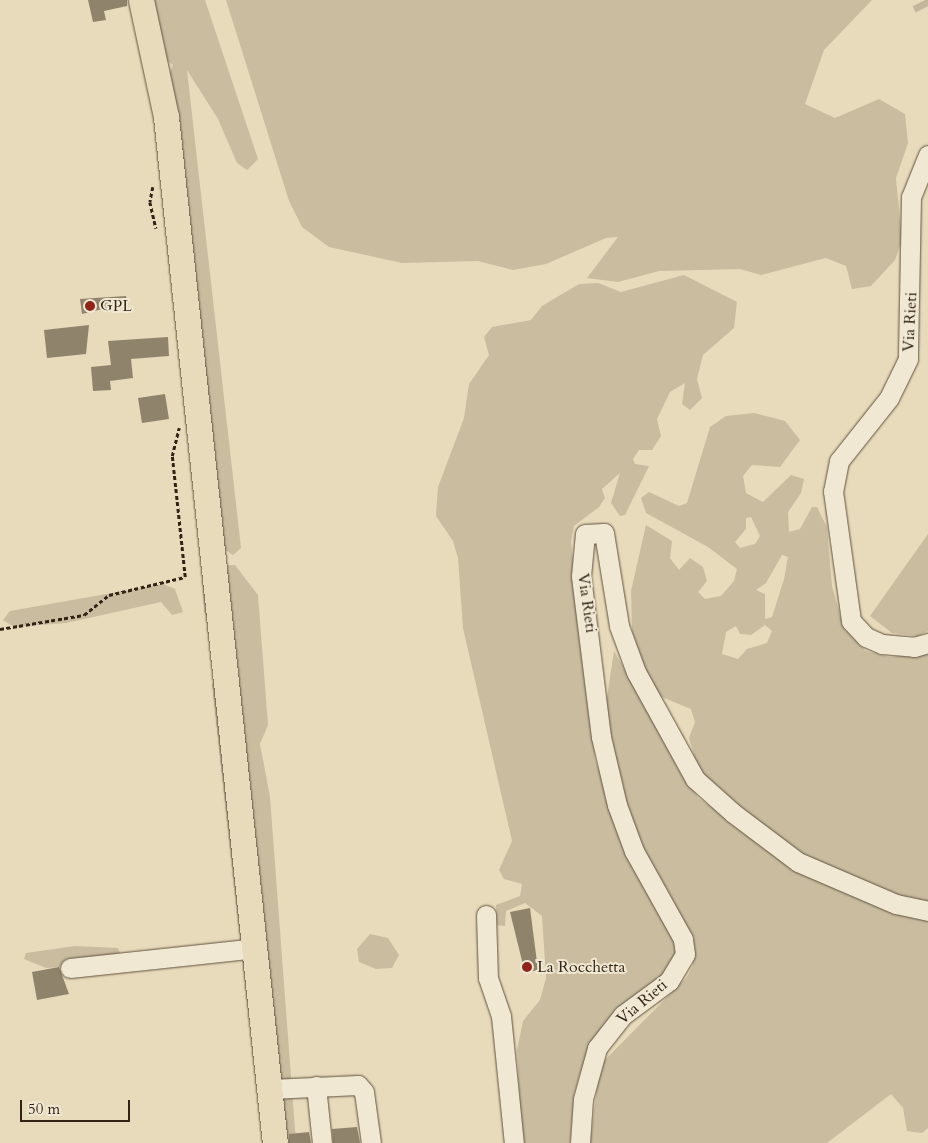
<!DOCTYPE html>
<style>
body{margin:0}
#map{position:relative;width:928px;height:1143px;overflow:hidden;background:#e8dbbb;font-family:Cardo,serif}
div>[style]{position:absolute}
.green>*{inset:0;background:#c9bc9f}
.building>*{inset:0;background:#90836b}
.highway-tunnel>*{height:28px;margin-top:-14px;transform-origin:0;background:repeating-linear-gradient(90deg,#c3b69a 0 28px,transparent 0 42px)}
.path>*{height:2.5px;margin-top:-1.25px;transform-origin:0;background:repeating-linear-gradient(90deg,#312315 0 4px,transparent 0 6.5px)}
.roads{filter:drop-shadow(0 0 1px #5f513e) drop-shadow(0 0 1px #5f513e)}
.minor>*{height:19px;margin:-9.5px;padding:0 9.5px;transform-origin:9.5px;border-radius:9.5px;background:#f0e8d3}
.major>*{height:25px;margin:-12.5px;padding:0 12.5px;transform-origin:12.5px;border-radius:12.5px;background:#e8dbbb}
.dots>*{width:14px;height:14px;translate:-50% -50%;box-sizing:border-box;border:2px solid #f0e8d3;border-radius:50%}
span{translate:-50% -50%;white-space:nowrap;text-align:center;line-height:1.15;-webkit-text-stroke:4px #f0e8d3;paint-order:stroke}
.poi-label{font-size:16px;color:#312315}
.left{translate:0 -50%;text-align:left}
.street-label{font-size:16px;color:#312315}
.scale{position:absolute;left:20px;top:1100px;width:110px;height:22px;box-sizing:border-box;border:2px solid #312315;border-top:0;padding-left:6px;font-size:15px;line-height:18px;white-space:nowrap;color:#312315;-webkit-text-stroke:4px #f0e8d3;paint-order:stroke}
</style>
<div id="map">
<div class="green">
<div style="clip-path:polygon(143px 0,205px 0,258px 159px,247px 170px,237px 163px,218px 119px,187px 70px,241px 548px,233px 555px,225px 550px,217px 530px,167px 79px,173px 65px,161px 56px)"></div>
<div style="clip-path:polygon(226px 0,872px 0,824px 50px,805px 104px,835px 118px,879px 99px,905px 114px,908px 143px,896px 178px,902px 241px,895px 260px,871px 286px,852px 289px,846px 266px,826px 258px,761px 275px,740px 269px,659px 271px,618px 282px,587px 278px,618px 237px,606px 238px,546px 264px,513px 270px,478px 261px,402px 263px,329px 247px,302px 227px,289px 201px)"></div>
<div style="clip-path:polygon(684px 275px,737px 302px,734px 328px,703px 355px,697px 379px,702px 398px,690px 410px,682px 404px,685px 383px,670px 392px,657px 419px,661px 436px,652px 450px,639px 450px,633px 459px,635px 464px,649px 466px,625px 515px,620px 516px,611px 503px,620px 473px,602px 489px,605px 498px,599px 507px,574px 526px,571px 542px,595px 760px,618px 823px,675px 941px,677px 958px,583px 1064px,574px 1094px,570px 1143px,522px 1143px,517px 1050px,523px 1021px,540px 1000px,546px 978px,542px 916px,525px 903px,506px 911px,505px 926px,497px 925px,496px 905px,520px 896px,522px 884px,504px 879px,499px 870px,512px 841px,463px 628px,458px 558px,453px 541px,436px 516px,438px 487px,464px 418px,469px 384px,489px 355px,484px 337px,492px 327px,531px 320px,542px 306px,579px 284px,598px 283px,621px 292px)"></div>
<div style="clip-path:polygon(evenodd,754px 413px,785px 421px,800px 440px,780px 467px,752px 465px,743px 476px,746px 493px,763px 502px,791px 475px,804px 479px,801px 493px,788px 512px,789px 532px,800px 529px,812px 507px,817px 507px,827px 527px,832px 586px,844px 629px,866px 651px,889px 657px,928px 654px,928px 907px,837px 872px,793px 849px,723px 796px,698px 769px,689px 738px,695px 722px,691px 709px,657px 695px,640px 657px,632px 630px,631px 591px,646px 525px,672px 541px,670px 558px,679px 570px,690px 558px,703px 567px,707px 581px,698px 592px,705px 599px,721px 596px,734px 581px,737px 569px,708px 547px,646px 513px,641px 498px,649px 492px,679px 506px,687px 503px,710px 427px,726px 416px,754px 413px,751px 517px,760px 536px,755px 544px,740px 548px,735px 542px,746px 529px,746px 518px,751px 517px,754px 413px,782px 555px,788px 557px,784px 579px,772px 617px,765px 619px,765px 594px,756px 590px,766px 583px,782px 555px,754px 413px,765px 625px,772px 631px,767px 643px,747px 649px,738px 659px,722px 654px,726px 632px,736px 626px,740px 634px,751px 635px,765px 625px)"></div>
<div style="clip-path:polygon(928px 534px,928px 631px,918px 636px,892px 633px,870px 616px)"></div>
<div style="clip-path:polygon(235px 565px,258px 595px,268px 725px,260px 744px,270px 797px,296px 1143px,263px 1143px,212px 685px,220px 667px,204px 610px,202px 567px)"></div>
<div style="clip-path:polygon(163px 584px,175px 589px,183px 612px,172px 615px,161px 602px,66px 623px,14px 627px,3px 620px,10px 611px)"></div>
<div style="clip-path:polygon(614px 651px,698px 798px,818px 881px,928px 918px,928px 1128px,922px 1133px,907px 1131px,903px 1108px,891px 1094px,827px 1143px,590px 1143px,600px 1065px,687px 977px,693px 965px,693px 946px,637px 838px,616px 770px,606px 704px)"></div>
<div style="clip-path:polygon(370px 934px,388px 938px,399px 955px,392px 968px,376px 969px,359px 962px,357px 949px)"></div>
<div style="clip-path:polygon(75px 946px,118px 948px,123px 963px,46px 968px,24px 959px,26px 953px)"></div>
</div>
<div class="building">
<div style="clip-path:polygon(88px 0,127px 0,127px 6px,104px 11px,106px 20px,93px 22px)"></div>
<div style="clip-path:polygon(126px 296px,127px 303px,82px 314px,80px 299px)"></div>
<div style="clip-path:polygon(89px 325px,86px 354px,47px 358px,44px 330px)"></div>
<div style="clip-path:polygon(168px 337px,169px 356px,131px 359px,133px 378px,110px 381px,111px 390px,93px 391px,91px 367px,111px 365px,108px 341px)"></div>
<div style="clip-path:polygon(165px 394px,169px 419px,142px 423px,138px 398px)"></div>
<div style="clip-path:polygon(530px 908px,538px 970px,525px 973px,510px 912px)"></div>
<div style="clip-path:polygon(59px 967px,69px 994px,37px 1000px,32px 972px)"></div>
<div style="clip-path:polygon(357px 1127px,360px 1143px,333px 1143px,332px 1129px)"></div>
<div style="clip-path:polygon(309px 1132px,311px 1143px,289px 1143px,289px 1134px)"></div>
</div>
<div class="highway-tunnel">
<div style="left:925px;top:0;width:7px;rotate:63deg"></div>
</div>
<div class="path">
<div style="left:153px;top:187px;width:15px;rotate:101deg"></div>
<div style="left:150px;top:202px;width:27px;rotate:77deg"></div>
<div style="left:0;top:629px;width:85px;rotate:-9.5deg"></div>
<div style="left:84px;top:615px;width:32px;rotate:-39deg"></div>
<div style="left:109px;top:595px;width:78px;rotate:-13.3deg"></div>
<div style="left:185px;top:577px;width:122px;rotate:-96.1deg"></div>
<div style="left:172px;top:456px;width:29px;rotate:-76deg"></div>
</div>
<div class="roads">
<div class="minor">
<div style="left:928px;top:155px;width:45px;rotate:112deg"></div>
<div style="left:911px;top:197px;width:162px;rotate:91.1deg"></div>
<div style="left:908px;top:359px;width:43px;rotate:116deg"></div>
<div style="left:889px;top:398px;width:80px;rotate:128.4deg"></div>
<div style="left:839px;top:461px;width:31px;rotate:101deg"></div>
<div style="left:833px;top:491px;width:131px;rotate:82.1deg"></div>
<div style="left:851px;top:621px;width:22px;rotate:47deg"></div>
<div style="left:866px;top:637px;width:17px;rotate:24deg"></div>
<div style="left:882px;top:644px;width:32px;rotate:5deg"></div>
<div style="left:914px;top:647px;width:15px;rotate:-16deg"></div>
<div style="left:486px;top:915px;width:63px;rotate:88.2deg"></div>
<div style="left:488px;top:978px;width:40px;rotate:71.1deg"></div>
<div style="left:501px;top:1016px;width:128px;rotate:84.2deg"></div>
<div style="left:70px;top:968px;width:188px;rotate:-6.1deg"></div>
<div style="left:316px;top:1086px;width:57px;rotate:84deg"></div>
<div style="left:270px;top:1089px;width:88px;rotate:-2.6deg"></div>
<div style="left:358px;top:1085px;width:9px;rotate:49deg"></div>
<div style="left:364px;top:1092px;width:51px;rotate:82.2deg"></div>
<div style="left:580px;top:1143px;width:44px;rotate:-86.1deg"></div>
<div style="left:583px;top:1099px;width:53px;rotate:-74.6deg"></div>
<div style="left:597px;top:1048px;width:42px;rotate:-51.8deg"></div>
<div style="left:623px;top:1015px;width:57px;rotate:-36.5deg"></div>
<div style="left:669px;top:981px;width:31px;rotate:-59deg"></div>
<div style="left:685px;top:954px;width:15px;rotate:-98deg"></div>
<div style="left:683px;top:939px;width:101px;rotate:-119.1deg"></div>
<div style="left:634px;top:851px;width:49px;rotate:-110.3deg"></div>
<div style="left:617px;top:805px;width:70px;rotate:-103.2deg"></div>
<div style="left:601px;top:737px;width:162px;rotate:-97.1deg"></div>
<div style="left:581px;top:576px;width:42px;rotate:-84.6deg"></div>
<div style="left:585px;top:534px;width:19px;rotate:-3deg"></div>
<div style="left:604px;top:533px;width:94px;rotate:80.8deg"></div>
<div style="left:619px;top:626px;width:49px;rotate:69.7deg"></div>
<div style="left:636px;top:672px;width:122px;rotate:61.1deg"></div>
<div style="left:695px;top:779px;width:51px;rotate:41.8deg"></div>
<div style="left:733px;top:813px;width:81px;rotate:37deg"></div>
<div style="left:798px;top:862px;width:107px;rotate:23.2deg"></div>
<div style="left:896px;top:904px;width:33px;rotate:12deg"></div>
</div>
<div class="major">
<div style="left:141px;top:0;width:120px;rotate:77.9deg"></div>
<div style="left:166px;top:117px;width:1032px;rotate:83.94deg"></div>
</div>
</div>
<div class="dots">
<div style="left:90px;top:306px;background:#8f2418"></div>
<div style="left:527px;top:967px;background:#8f2418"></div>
</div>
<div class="poi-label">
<span class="left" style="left:100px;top:306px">GPL</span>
<span class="left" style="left:537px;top:967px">La Rocchetta</span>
</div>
<div class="street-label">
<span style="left:910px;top:322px;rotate:-87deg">Via Rieti</span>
<span style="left:587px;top:603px;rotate:82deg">Via Rieti</span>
<span style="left:642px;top:1002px;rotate:-40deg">Via Rieti</span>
</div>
<div class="scale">50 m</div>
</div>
